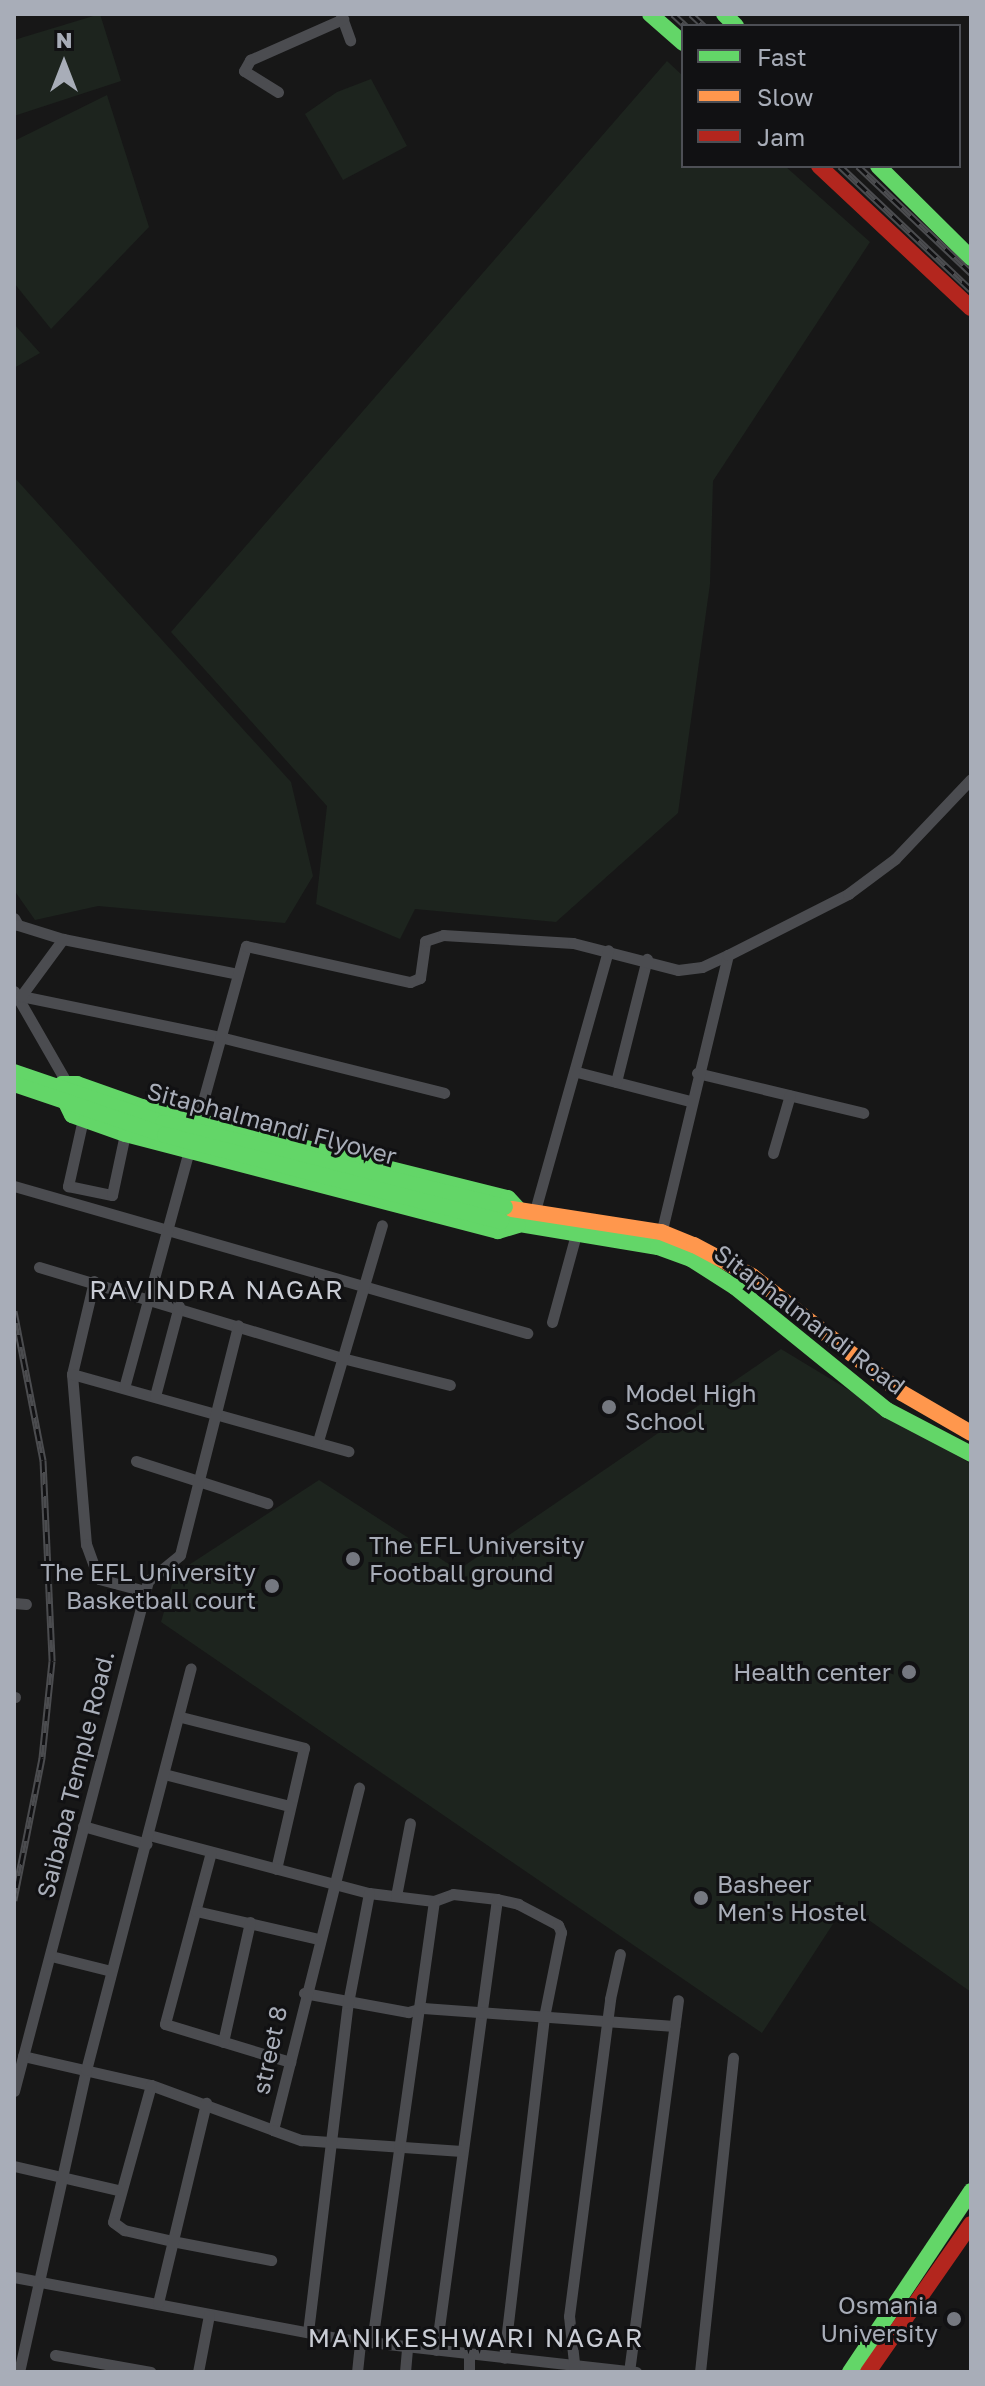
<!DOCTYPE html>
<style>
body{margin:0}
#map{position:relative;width:985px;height:2386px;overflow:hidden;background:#171717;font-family:"Golos Text",sans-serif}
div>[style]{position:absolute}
.green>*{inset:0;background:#1d241e}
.street>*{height:11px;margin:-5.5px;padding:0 5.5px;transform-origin:5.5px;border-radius:5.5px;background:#4b4c50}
.fast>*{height:16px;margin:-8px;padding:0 8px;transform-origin:8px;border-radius:8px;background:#63d668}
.slow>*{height:16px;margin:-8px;padding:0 8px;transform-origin:8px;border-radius:8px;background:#ff974d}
.jam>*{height:16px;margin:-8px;padding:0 8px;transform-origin:8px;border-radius:8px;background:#b3261e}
.rail>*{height:7px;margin-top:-3.5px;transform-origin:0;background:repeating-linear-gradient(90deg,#111113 0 12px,#4b4c4f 0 24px);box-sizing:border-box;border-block:2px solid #4b4c4f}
.fast-bridge>*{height:16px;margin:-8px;padding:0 8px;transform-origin:8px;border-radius:8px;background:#63d668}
.dots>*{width:22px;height:22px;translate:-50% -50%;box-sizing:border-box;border:4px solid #111113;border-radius:50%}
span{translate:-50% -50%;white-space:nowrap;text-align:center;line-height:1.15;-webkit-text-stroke:6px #111113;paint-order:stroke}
.street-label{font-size:24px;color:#a8adb8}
.poi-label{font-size:24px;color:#a8adb8}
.left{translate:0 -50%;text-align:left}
.right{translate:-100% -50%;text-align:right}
.neighbourhood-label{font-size:26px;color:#c9ccd4;letter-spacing:2px}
.frame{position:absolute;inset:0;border:16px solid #a8adb8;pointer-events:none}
.legend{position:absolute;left:681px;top:24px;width:280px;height:144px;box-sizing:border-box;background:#111113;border:2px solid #4d4f55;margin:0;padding:10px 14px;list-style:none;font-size:24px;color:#a8adb8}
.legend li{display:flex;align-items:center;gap:16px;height:40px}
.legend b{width:40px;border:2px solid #4d4f55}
.north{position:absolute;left:24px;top:24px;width:80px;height:80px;-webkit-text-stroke:6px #111113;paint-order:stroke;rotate:0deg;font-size:22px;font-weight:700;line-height:32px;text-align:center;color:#a8adb8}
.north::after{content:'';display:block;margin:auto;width:28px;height:36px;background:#a8adb8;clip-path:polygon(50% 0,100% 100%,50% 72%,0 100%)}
</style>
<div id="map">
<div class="green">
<div style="clip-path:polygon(100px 14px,121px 81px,14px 116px,14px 40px)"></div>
<div style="clip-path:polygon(667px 61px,683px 76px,683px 166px,785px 166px,870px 242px,713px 481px,710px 584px,678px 813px,556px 922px,415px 909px,400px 939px,316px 904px,327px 806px,171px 632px)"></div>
<div style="clip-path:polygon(371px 79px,407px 146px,343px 180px,305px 114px,337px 92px)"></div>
<div style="clip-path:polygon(107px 95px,149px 227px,51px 329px,14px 283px,14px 141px)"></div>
<div style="clip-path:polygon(14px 324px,40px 353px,14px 368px)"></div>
<div style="clip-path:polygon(14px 477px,291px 782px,313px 876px,285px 923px,98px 906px,35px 920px,14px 890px)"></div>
<div style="clip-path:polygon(781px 1349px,971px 1464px,971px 1992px,846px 1904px,762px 2033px,161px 1622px,175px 1574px,319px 1480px,458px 1570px)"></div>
</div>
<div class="street">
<div style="left:341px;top:15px;width:27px;rotate:70deg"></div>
<div style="left:278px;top:92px;width:40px;rotate:-148deg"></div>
<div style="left:244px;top:71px;width:13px;rotate:-61deg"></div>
<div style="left:250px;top:60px;width:102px;rotate:-23.8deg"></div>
<div style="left:14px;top:918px;width:8px;rotate:60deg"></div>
<div style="left:18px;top:925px;width:47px;rotate:17.3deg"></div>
<div style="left:63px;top:939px;width:178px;rotate:11.3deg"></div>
<div style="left:14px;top:991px;width:106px;rotate:60.1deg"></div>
<div style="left:21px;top:996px;width:203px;rotate:11.6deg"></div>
<div style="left:220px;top:1037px;width:231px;rotate:14deg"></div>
<div style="left:21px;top:996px;width:71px;rotate:-53.6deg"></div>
<div style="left:577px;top:1072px;width:117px;rotate:14.4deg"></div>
<div style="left:697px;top:1073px;width:171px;rotate:13.5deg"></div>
<div style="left:616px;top:1082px;width:127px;rotate:-75.9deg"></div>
<div style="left:83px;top:1119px;width:69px;rotate:102.6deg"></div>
<div style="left:68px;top:1186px;width:45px;rotate:11.6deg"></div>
<div style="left:112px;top:1195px;width:62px;rotate:-78deg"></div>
<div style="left:196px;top:1126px;width:187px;rotate:-74.5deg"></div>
<div style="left:246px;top:946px;width:168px;rotate:12.4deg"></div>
<div style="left:410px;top:982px;width:11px;rotate:-22deg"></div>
<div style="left:420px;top:978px;width:37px;rotate:-82deg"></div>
<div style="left:425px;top:941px;width:19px;rotate:-18deg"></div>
<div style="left:443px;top:935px;width:130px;rotate:3.5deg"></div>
<div style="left:573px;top:943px;width:108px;rotate:14.4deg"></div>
<div style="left:678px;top:970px;width:24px;rotate:-7deg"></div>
<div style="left:702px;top:967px;width:29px;rotate:-25deg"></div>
<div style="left:773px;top:1153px;width:60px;rotate:-73.7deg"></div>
<div style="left:14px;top:1186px;width:534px;rotate:15.99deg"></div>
<div style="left:534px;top:1214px;width:274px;rotate:-74.3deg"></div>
<div style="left:660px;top:1238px;width:291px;rotate:-76.5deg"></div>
<div style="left:728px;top:955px;width:135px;rotate:-26.9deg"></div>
<div style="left:848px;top:894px;width:59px;rotate:-36.7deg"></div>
<div style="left:895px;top:859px;width:110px;rotate:-46.5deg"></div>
<div style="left:39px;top:1267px;width:320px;rotate:16.7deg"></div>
<div style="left:346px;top:1359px;width:107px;rotate:14deg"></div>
<div style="left:94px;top:1281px;width:96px;rotate:103.3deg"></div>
<div style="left:72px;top:1374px;width:171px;rotate:85.3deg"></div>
<div style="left:86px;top:1544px;width:37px;rotate:70deg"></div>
<div style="left:99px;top:1579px;width:48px;rotate:14.6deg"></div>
<div style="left:552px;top:1322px;width:91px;rotate:-74.7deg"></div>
<div style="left:72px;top:1374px;width:287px;rotate:15.6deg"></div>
<div style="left:124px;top:1388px;width:250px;rotate:-74.7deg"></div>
<div style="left:155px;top:1396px;width:93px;rotate:-75.1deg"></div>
<div style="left:318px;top:1441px;width:225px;rotate:-73.5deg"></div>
<div style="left:136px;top:1461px;width:138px;rotate:17.8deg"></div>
<div style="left:14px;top:1603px;width:12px;rotate:5deg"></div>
<div style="left:14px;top:1697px;width:1px"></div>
<div style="left:181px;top:1717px;width:127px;rotate:14.1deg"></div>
<div style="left:304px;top:1748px;width:124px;rotate:103deg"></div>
<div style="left:164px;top:1774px;width:130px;rotate:14.3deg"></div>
<div style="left:83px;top:1826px;width:66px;rotate:15.7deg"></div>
<div style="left:149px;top:1835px;width:228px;rotate:14.8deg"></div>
<div style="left:369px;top:1893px;width:65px;rotate:7deg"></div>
<div style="left:434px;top:1901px;width:20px;rotate:-20deg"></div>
<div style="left:453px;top:1894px;width:44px;rotate:6.5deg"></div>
<div style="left:497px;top:1899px;width:455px;rotate:97.7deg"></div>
<div style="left:211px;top:1852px;width:178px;rotate:105deg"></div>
<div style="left:165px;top:2024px;width:131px;rotate:16.9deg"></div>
<div style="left:396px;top:1896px;width:74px;rotate:-79.1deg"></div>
<div style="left:497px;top:1899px;width:22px;rotate:13deg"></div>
<div style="left:518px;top:1904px;width:45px;rotate:27.7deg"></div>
<div style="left:558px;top:1925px;width:8px;rotate:67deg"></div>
<div style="left:561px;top:1932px;width:87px;rotate:101.3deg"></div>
<div style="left:544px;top:2017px;width:343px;rotate:96.7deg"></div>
<div style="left:196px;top:1911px;width:125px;rotate:12.9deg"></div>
<div style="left:51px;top:1956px;width:62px;rotate:14deg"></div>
<div style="left:304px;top:1993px;width:106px;rotate:10.4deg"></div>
<div style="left:408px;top:2012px;width:16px;rotate:-15deg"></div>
<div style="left:423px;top:2008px;width:252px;rotate:4.1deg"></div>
<div style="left:223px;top:2042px;width:123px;rotate:-77.3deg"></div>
<div style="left:23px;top:2056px;width:131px;rotate:12.8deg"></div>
<div style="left:151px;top:2085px;width:130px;rotate:20.2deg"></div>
<div style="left:273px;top:2130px;width:353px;rotate:-75.9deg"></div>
<div style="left:151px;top:2085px;width:142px;rotate:105.5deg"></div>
<div style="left:113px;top:2222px;width:14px;rotate:36deg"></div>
<div style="left:124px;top:2230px;width:49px;rotate:12.9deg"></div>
<div style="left:172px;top:2241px;width:101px;rotate:10.9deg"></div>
<div style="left:14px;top:2091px;width:527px;rotate:-75.28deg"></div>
<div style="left:148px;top:1581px;width:41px;rotate:-39.1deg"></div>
<div style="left:180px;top:1555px;width:237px;rotate:-75.8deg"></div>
<div style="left:273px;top:2130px;width:30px;rotate:20deg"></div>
<div style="left:301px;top:2140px;width:161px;rotate:3.9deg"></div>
<div style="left:14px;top:2166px;width:107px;rotate:13deg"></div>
<div style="left:14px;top:2277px;width:335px;rotate:10.7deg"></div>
<div style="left:343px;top:2339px;width:295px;rotate:6.4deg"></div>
<div style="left:158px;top:2303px;width:206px;rotate:-76.5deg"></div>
<div style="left:308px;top:2332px;width:331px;rotate:-83.1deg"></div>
<div style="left:348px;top:2003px;width:112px;rotate:-79.2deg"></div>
<div style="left:372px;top:2342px;width:445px;rotate:-82deg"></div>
<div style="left:55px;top:2355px;width:97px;rotate:10deg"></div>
<div style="left:19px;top:2372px;width:309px;rotate:-77.5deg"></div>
<div style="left:86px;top:2070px;width:415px;rotate:-75.4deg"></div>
<div style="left:198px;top:2372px;width:58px;rotate:-79.1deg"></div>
<div style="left:357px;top:2372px;width:31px;rotate:-84deg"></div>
<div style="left:405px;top:2372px;width:25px;rotate:-85deg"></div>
<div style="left:469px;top:2372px;width:18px;rotate:-90deg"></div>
<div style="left:575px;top:2372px;width:56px;rotate:-96.1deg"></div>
<div style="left:569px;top:2316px;width:320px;rotate:-82.6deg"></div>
<div style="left:610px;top:1999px;width:46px;rotate:-77.5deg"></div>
<div style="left:629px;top:2372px;width:375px;rotate:-82.5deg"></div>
<div style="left:700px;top:2372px;width:316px;rotate:-84deg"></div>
</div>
<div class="fast">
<div style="left:650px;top:14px;width:44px;rotate:41.3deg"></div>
<div style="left:724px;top:14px;width:17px;rotate:45deg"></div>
<div style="left:878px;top:166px;width:131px;rotate:44.7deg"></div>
<div style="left:507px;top:1222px;width:153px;rotate:9.4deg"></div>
<div style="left:658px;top:1247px;width:35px;rotate:20deg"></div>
<div style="left:691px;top:1259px;width:52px;rotate:32.5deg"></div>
<div style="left:735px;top:1287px;width:196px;rotate:39deg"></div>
<div style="left:887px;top:1410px;width:95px;rotate:27.6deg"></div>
<div style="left:518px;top:1225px;width:21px;rotate:163deg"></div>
<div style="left:498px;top:1231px;width:385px;rotate:-165.4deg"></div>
<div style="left:125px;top:1134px;width:56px;rotate:-160.3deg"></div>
<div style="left:72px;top:1115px;width:28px;rotate:-116deg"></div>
<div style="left:60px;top:1090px;width:6px;rotate:-72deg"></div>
<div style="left:62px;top:1084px;width:15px"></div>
<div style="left:77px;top:1084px;width:69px;rotate:19.5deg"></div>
<div style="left:142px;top:1107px;width:377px;rotate:14deg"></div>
<div style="left:508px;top:1198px;width:18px;rotate:47deg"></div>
<div style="left:850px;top:2372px;width:218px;rotate:-56.2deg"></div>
</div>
<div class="slow">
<div style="left:512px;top:1209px;width:151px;rotate:8.8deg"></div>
<div style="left:661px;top:1232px;width:35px;rotate:22deg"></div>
<div style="left:694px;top:1245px;width:66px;rotate:28.1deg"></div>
<div style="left:752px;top:1276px;width:190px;rotate:38deg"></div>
<div style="left:902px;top:1393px;width:80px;rotate:30.1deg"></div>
</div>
<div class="jam">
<div style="left:819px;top:166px;width:208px;rotate:43.1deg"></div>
<div style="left:868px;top:2372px;width:180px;rotate:-55.2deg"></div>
</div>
<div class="rail">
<div style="left:673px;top:14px;width:18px;rotate:43deg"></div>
<div style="left:691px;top:14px;width:18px;rotate:43deg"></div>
<div style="left:840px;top:166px;width:180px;rotate:43.4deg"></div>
<div style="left:858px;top:166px;width:156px;rotate:43.4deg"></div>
<div style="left:14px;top:1311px;width:152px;rotate:79deg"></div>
<div style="left:43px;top:1460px;width:201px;rotate:87.4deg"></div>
<div style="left:52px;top:1661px;width:98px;rotate:95.9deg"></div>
<div style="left:42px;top:1758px;width:145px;rotate:101.2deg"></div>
</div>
<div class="fast-bridge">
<div style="left:14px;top:1072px;width:157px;rotate:18.9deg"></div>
<div style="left:163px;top:1123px;width:352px;rotate:13.8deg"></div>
<div style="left:14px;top:1084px;width:159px;rotate:18.7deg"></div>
<div style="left:165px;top:1135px;width:347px;rotate:14.4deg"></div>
</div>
<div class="dots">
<div style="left:609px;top:1407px;background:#757880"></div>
<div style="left:353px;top:1559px;background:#757880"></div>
<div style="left:272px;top:1586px;background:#757880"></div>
<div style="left:909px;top:1672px;background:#757880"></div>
<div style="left:701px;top:1898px;background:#757880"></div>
<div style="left:954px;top:2319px;background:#757880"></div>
</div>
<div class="street-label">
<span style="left:272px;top:1123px;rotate:15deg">Sitaphalmandi Flyover</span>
<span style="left:810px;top:1319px;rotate:37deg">Sitaphalmandi Road</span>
<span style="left:75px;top:1774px;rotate:-76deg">Saibaba Temple Road.</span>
<span style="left:269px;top:2050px;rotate:-78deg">street 8</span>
</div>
<div class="poi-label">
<span class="left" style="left:625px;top:1407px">Model High<br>School</span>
<span class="left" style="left:369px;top:1559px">The EFL University<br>Football ground</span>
<span class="right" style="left:256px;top:1586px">The EFL University<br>Basketball court</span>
<span class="right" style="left:891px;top:1672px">Health center</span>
<span class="left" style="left:717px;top:1898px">Basheer<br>Men's Hostel</span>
<span class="right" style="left:938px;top:2319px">Osmania<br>University</span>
</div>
<div class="neighbourhood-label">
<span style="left:217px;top:1290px">RAVINDRA NAGAR</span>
<span style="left:476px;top:2338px">MANIKESHWARI NAGAR</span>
</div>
<div class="frame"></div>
<ul class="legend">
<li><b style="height:10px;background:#63d668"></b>Fast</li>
<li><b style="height:10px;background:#ff974d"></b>Slow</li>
<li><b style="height:10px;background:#b3261e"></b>Jam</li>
</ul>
<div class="north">N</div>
</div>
